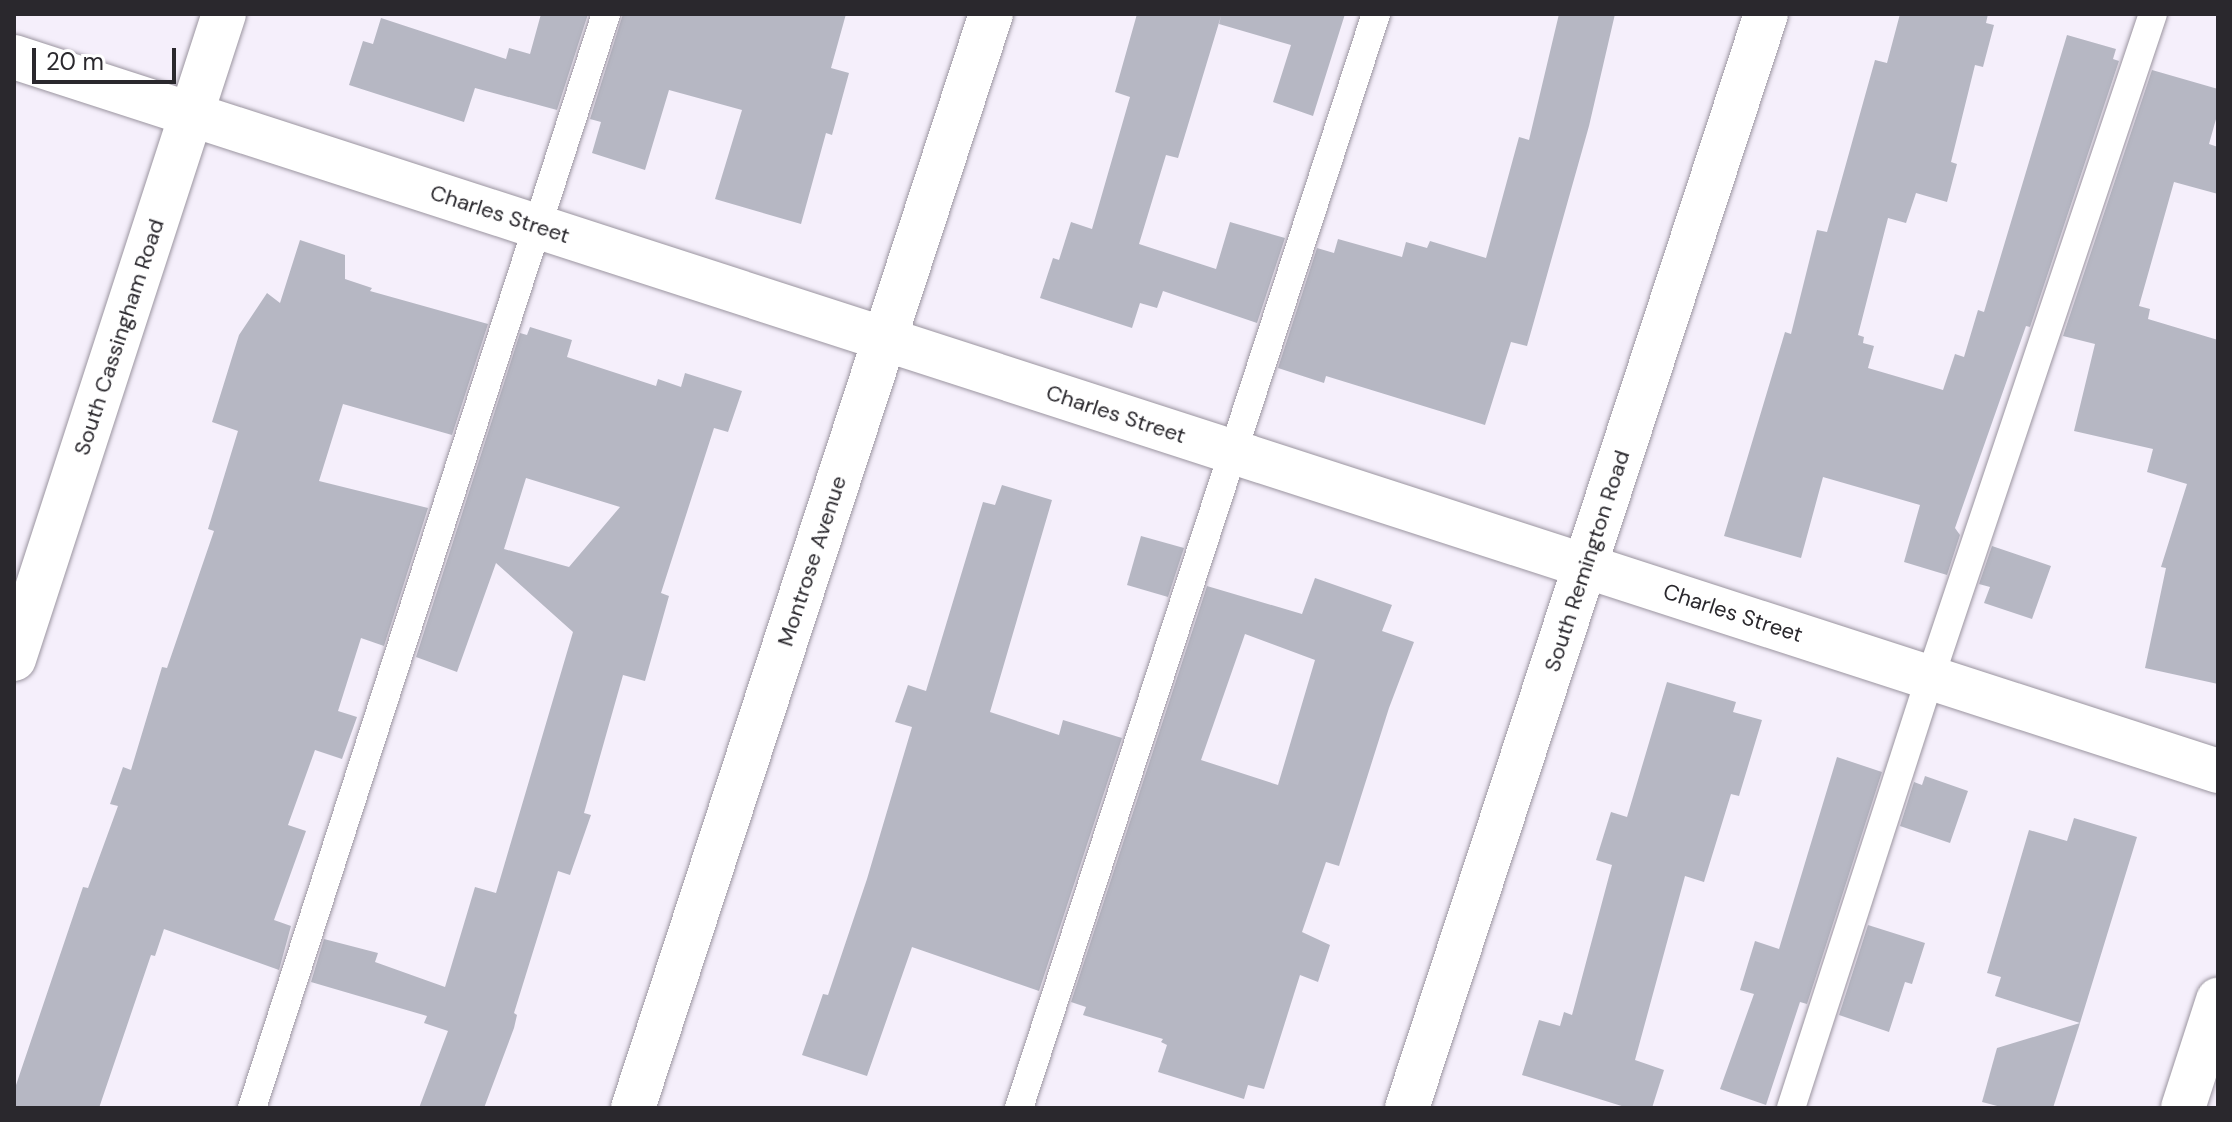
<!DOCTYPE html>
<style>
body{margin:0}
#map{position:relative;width:2232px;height:1122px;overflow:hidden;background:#f5effb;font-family:"DM Sans",sans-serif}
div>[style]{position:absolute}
.building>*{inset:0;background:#b6b7c3}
.roads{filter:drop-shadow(0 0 2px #9b95a0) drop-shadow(0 0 2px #9b95a0)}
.service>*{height:28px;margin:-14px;padding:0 14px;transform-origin:14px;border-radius:14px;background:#fff}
.minor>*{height:44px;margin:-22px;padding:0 22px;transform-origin:22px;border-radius:22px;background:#fff}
span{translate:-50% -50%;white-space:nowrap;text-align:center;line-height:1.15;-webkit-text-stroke:7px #fff;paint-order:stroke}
.street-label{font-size:22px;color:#2a282d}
.frame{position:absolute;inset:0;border:16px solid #2a282d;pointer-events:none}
.scale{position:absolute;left:32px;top:48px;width:144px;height:36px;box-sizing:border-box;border:4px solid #2a282d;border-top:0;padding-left:10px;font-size:24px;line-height:28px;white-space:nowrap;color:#2a282d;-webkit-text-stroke:6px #fff;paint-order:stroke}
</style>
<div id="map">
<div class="building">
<div style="clip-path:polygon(541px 14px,588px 14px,557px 110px,475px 88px,464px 122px,349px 85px,363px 41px,373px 44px,381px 18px,506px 59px,509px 48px,530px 54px)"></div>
<div style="clip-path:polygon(623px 14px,846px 14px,831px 68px,849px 73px,832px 135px,826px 133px,801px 224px,715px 199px,742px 110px,669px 90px,645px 170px,592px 153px,601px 122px,590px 119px)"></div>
<div style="clip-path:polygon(1137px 14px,1345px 14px,1313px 116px,1273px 102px,1291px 45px,1219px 24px,1221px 16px,1178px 158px,1166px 155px,1139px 244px,1216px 269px,1230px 222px,1285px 238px,1257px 323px,1163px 291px,1157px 308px,1140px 303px,1132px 328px,1040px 298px,1053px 258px,1059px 260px,1071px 222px,1092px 229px,1130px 97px,1115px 92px)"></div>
<div style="clip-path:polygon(1559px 14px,1615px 14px,1589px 126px,1527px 346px,1511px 342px,1485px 425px,1326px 376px,1324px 383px,1278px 368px,1317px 248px,1334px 253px,1338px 239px,1402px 257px,1406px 242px,1427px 248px,1430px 241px,1486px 258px,1519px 137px,1529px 140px)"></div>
<div style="clip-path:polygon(1900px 14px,1988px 14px,1986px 23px,1994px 25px,1983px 67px,1975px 65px,1951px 162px,1957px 164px,1947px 202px,1916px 193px,1906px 223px,1888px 218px,1858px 335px,1864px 337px,1863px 343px,1874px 346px,1868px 368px,1943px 390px,1955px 354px,1964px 357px,1978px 310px,1984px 312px,2067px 35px,2116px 49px,2113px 59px,2119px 61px,2030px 327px,2026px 326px,1955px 528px,1960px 535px,1947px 575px,1904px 562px,1920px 505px,1823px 477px,1801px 558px,1724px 536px,1785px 332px,1791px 334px,1817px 230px,1827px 232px,1875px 60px,1887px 63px)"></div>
<div style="clip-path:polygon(2152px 70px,2218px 89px,2218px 112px,2209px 144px,2218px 147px,2218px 194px,2174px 182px,2139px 306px,2150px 309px,2148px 319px,2218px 340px,2218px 684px,2145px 668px,2166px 568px,2161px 567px,2187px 484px,2147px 472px,2153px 449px,2074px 431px,2095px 344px,2063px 336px)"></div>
<div style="clip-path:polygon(300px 240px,345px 255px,345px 279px,372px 288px,370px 291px,488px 324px,452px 435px,343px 404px,319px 481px,428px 508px,384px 646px,361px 638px,338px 711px,357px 717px,342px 759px,315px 750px,288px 825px,306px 831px,274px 920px,291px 926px,279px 970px,164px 929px,155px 956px,151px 955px,99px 1108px,14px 1108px,14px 1091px,83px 887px,88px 888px,118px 806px,110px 804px,123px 767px,131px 770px,162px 667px,167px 668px,214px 531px,208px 529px,238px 431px,212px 422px,239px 335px,267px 293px,280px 303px)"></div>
<div style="clip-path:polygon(evenodd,530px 327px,572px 340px,567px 357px,656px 386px,658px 379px,681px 387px,685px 373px,742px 391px,728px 432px,714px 428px,661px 593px,669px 596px,645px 681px,623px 675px,584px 813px,591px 815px,570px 875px,558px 871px,514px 1013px,517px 1015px,514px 1028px,484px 1108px,419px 1108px,448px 1031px,424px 1023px,427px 1016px,311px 982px,324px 939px,378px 953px,375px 962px,445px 987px,475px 887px,496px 893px,573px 632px,496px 563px,457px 672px,416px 657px,520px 333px,527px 335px,530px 327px,526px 478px,620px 507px,569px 567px,504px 549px,526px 478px)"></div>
<div style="clip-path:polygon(1002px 485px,1052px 500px,990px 712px,1059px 735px,1063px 720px,1122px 738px,1039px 991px,912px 947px,867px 1076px,802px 1055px,823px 994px,828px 995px,867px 879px,912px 727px,895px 722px,908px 685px,926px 691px,983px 502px,995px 505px)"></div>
<div style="clip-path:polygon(1141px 536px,1184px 548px,1168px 597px,1127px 585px)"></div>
<div style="clip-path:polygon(1992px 546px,2051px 566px,2032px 619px,1984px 603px,1990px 587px,1979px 584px)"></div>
<div style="clip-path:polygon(evenodd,1315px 578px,1392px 605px,1382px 631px,1414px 642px,1389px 708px,1339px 866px,1326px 862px,1302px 932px,1330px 945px,1318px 982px,1300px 975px,1264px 1089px,1248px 1085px,1244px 1099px,1158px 1072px,1167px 1045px,1161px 1042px,1163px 1039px,1083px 1015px,1086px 1007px,1071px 1002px,1207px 586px,1302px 614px,1315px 578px,1245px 634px,1315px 660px,1278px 785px,1201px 760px,1245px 634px)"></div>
<div style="clip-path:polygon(1667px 682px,1736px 702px,1733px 712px,1762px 720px,1739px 796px,1731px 794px,1704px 882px,1685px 876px,1635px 1060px,1664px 1070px,1652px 1108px,1628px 1108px,1522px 1075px,1539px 1020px,1560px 1026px,1564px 1012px,1572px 1015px,1612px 865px,1596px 860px,1611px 812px,1627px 817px)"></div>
<div style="clip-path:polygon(1837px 757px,1882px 772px,1807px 1004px,1800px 1002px,1766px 1105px,1720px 1089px,1754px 994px,1740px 990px,1755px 941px,1779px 949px)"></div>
<div style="clip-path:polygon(1925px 776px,1968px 791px,1950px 843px,1900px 826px,1914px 782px,1922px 785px)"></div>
<div style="clip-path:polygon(2074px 818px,2137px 837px,2080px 1023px,1995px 996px,2001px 977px,1987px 973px,2029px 830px,2067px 841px)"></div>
<div style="clip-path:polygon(1868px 925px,1925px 943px,1912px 984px,1905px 982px,1889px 1032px,1839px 1015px)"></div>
<div style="clip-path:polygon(2080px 1023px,2053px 1108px,2005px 1108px,1982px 1102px,1997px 1048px)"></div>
</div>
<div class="roads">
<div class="service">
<div style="left:252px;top:1108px;width:1150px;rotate:-72.07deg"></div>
<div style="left:1019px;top:1108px;width:1151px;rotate:-71.93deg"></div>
<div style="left:1791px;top:1108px;width:452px;rotate:-72.1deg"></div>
<div style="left:1930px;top:678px;width:700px;rotate:-71.44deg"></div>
</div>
<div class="minor">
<div style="left:14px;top:57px;width:2317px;rotate:17.95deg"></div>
<div style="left:14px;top:659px;width:678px;rotate:-71.97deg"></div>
<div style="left:633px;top:1108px;width:1151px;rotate:-71.88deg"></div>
<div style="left:1407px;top:1108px;width:1151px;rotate:-71.83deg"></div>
<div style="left:2183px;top:1108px;width:114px;rotate:-72deg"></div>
</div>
</div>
<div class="street-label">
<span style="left:500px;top:214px;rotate:18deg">Charles Street</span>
<span style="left:119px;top:337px;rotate:-72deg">South Cassingham Road</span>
<span style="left:1116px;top:414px;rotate:18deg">Charles Street</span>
<span style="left:812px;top:561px;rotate:-72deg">Montrose Avenue</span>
<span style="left:1587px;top:561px;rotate:-72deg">South Remington Road</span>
<span style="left:1733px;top:613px;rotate:18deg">Charles Street</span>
</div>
<div class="frame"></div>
<div class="scale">20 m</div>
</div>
